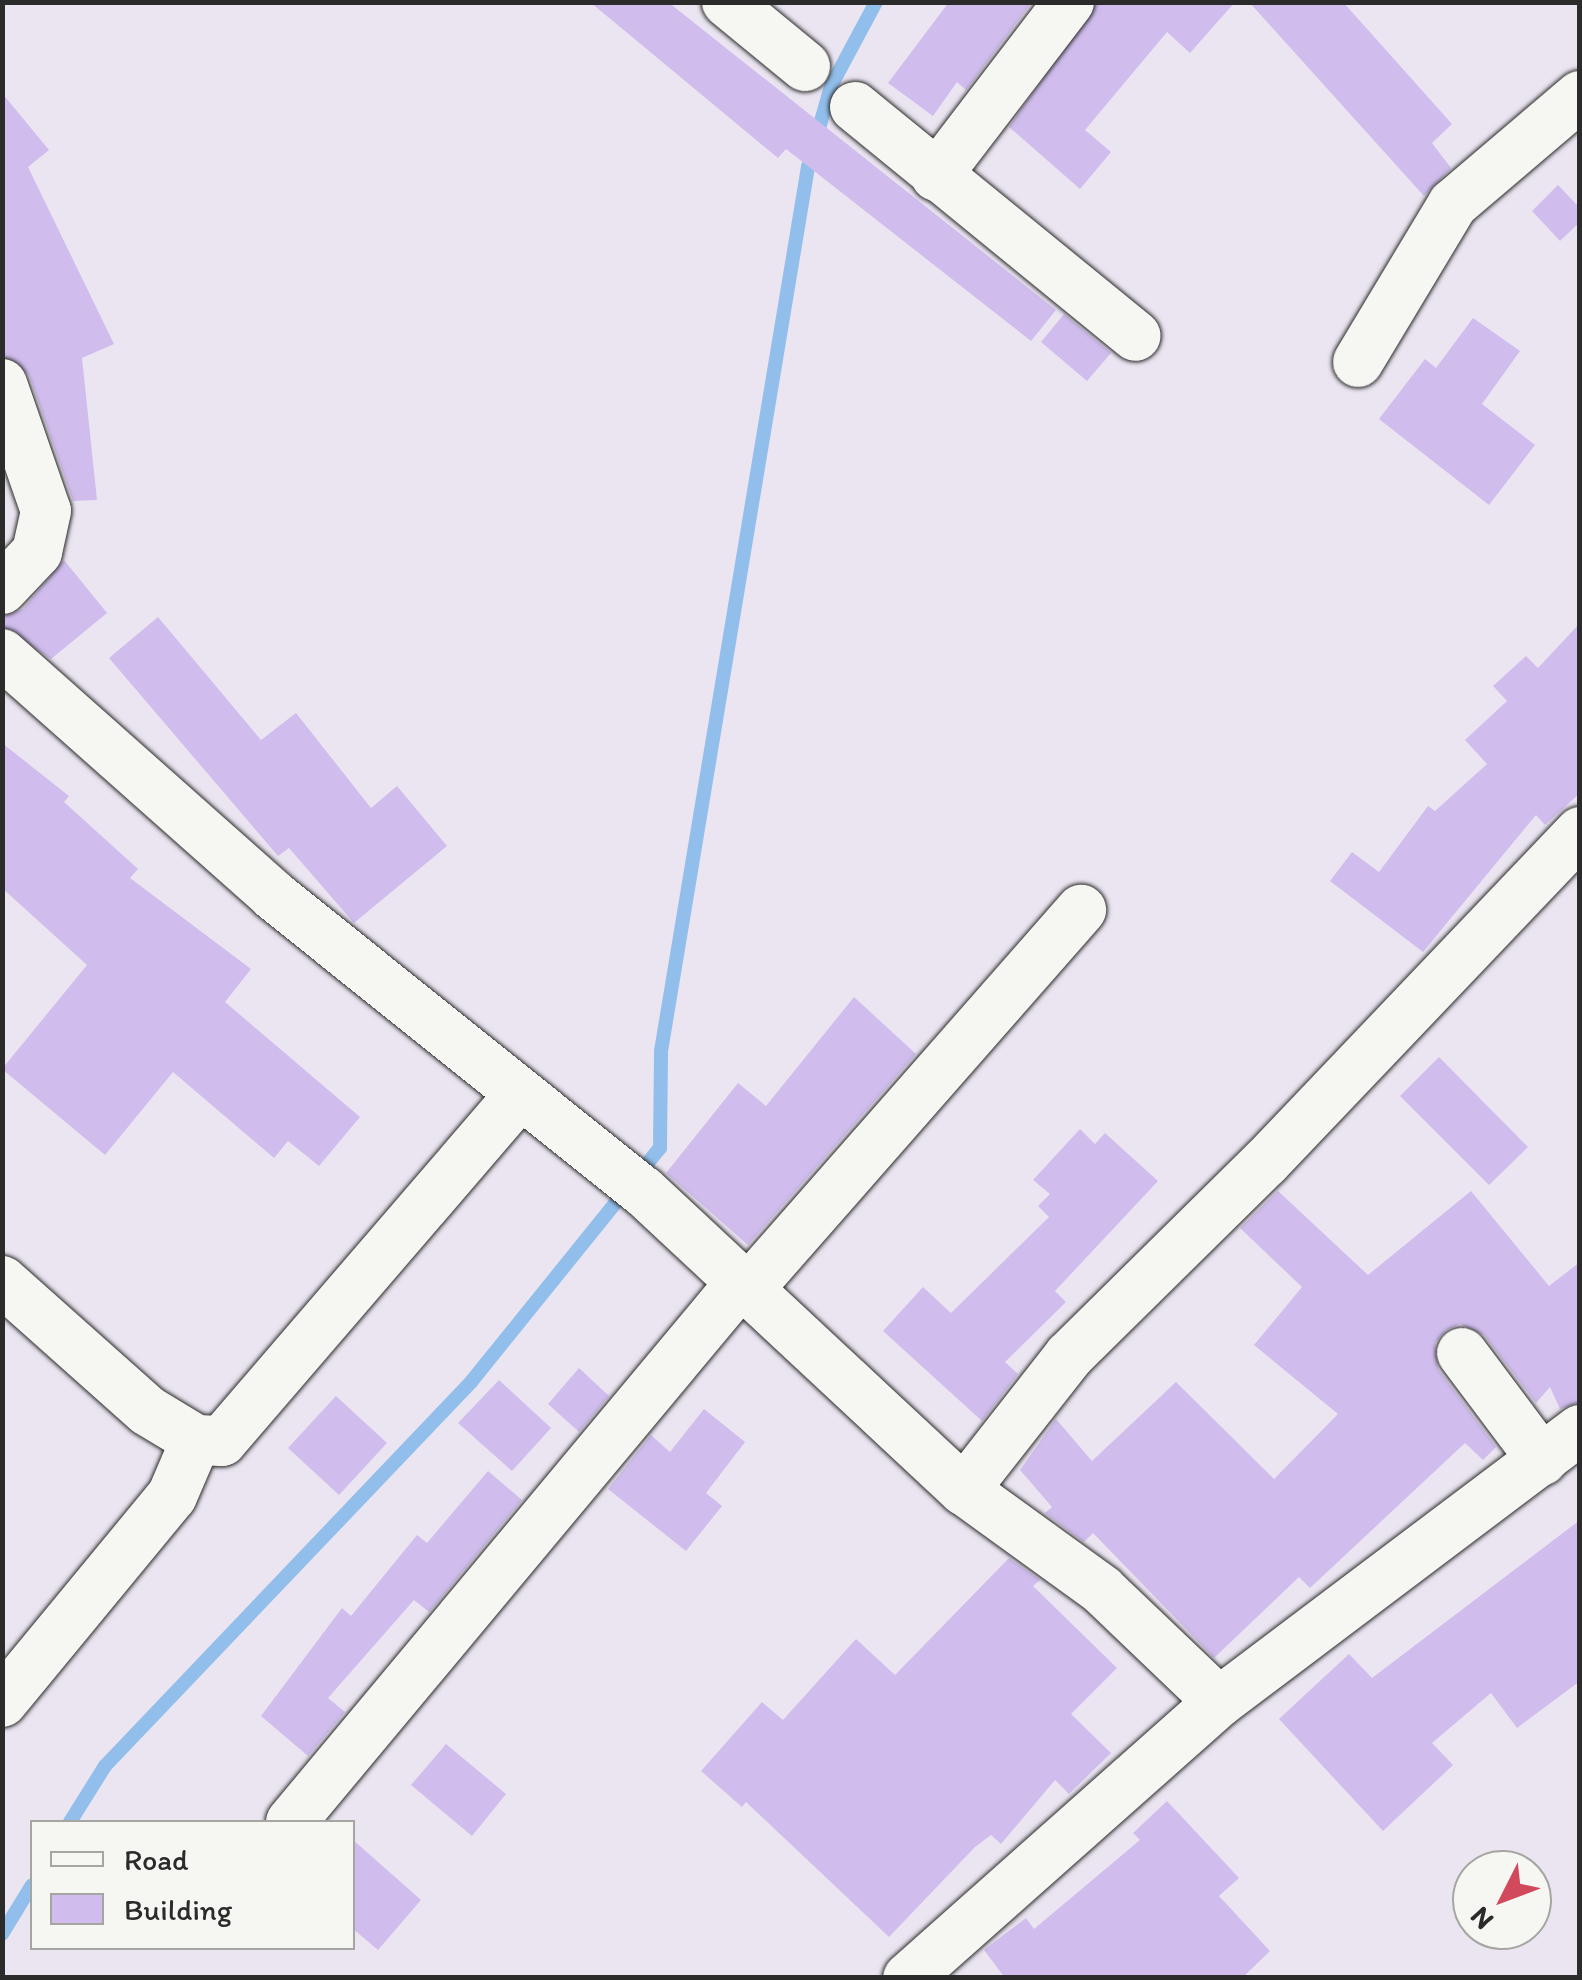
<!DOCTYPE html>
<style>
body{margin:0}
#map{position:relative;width:1582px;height:1980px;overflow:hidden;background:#ebe5f1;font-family:Itim,sans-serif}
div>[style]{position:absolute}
.stream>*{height:14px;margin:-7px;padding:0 7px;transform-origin:7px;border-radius:7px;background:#91beeb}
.building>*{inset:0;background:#d0bdee}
.roads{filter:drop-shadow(0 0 2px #2b2b2b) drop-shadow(0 0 2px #2b2b2b)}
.street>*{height:50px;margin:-25px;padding:0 25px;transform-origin:25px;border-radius:25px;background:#f6f6f2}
span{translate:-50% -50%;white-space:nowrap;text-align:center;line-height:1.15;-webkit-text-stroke:10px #f6f6f2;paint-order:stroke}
.frame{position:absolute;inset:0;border:5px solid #2b2b2b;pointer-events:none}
.legend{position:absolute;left:30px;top:1820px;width:325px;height:130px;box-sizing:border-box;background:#f6f6f2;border:2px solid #a5a5a2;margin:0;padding:12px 18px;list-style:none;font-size:30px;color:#2b2b2b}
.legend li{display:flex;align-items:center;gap:20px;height:50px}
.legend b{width:50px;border:2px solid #a5a5a2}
.north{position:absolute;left:1452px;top:1850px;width:100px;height:100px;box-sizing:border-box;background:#f6f6f2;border:2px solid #a5a5a2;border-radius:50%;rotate:228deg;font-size:28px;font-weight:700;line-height:40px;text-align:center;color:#2b2b2b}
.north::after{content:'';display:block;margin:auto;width:35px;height:45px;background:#d1495b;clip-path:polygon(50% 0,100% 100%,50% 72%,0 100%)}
</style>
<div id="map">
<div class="stream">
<div style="left:70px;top:1822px;width:66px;rotate:-58deg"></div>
<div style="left:105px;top:1766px;width:530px;rotate:-46.37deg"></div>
<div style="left:471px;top:1382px;width:301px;rotate:-51.1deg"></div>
<div style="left:660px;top:1148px;width:97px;rotate:-89.4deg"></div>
<div style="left:661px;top:1051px;width:896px;rotate:-80.56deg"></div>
<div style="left:808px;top:167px;width:84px;rotate:-74.1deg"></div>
<div style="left:831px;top:86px;width:95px;rotate:-61.8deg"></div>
<div style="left:2px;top:1934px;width:57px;rotate:-58.5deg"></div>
</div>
<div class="building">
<div style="clip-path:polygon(590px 2px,668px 2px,1056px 310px,1031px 341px,786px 149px,778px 158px)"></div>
<div style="clip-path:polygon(949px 2px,1032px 2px,966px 90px,957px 82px,933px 116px,888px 83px)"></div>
<div style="clip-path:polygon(1097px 2px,1235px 2px,1190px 53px,1167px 32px,1085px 130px,1111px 152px,1080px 189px,1009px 127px)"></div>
<div style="clip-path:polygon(1249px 2px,1343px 2px,1452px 124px,1432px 143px,1451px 168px,1424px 196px)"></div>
<div style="clip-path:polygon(2px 93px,49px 150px,28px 167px,114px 344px,82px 358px,97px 500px,73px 501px,29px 375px,2px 356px)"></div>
<div style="clip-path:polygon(1558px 185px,1580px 208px,1580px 222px,1560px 241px,1532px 211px)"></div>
<div style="clip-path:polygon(1064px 314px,1111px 353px,1087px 381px,1041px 342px)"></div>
<div style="clip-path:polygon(1473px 318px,1520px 351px,1482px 404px,1535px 445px,1489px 505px,1379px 419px,1425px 359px,1436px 368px)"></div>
<div style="clip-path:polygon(64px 560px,107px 613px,51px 659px,2px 626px,2px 617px,23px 609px)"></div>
<div style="clip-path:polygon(158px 617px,261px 740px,296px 713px,371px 808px,397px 786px,447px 846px,354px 923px,289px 848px,278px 856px,109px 658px)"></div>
<div style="clip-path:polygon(1580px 623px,1580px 793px,1545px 825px,1536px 815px,1423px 952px,1330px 881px,1352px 852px,1379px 872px,1428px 806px,1435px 811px,1487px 764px,1465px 740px,1507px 701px,1493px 686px,1526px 656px,1538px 668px)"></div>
<div style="clip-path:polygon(2px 743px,69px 796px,64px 802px,138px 869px,130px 878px,251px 969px,225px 1002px,360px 1117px,319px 1166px,288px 1141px,274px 1158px,173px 1072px,105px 1155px,2px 1069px,87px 965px,2px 888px)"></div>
<div style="clip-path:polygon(854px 997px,916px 1054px,748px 1245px,666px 1173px,738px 1083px,766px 1106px)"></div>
<div style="clip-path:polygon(1439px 1057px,1528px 1147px,1489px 1185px,1400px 1096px)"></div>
<div style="clip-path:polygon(1080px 1129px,1095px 1144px,1105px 1133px,1158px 1181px,1055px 1291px,1066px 1302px,1005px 1362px,1018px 1374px,982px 1421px,883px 1331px,923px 1287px,951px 1313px,1049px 1217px,1038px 1206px,1050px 1194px,1033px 1180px)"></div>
<div style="clip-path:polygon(1278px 1191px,1368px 1275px,1471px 1191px,1549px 1286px,1580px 1262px,1580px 1402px,1560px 1409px,1550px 1387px,1536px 1403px,1484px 1335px,1460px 1324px,1446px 1330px,1435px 1343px,1438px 1369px,1496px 1447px,1483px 1460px,1465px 1443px,1310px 1588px,1299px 1577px,1214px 1658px,1093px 1533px,1084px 1542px,1045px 1513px,1052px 1507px,1020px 1470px,1056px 1419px,1092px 1461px,1176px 1382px,1274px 1479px,1338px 1414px,1254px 1345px,1302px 1287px,1240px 1228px)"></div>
<div style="clip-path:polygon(579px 1368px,609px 1396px,579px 1432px,548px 1404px)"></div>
<div style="clip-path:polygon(499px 1380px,551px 1428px,512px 1471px,458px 1423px)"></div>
<div style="clip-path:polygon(336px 1396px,387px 1443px,339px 1495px,288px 1448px)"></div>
<div style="clip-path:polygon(704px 1409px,745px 1442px,706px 1493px,722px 1506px,686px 1551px,608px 1489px,651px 1435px,670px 1452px)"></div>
<div style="clip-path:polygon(488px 1471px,522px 1500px,429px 1612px,414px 1600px,328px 1698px,345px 1712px,308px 1756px,261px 1716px,342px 1608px,351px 1616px,417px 1535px,427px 1543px)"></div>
<div style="clip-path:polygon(1580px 1520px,1580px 1681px,1517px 1728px,1491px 1693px,1432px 1743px,1453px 1765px,1383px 1831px,1279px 1719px,1349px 1654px,1372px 1678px)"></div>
<div style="clip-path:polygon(1009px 1558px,1040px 1580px,1033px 1586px,1117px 1668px,1071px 1714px,1111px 1753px,1069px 1794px,1055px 1780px,1001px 1844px,991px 1835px,975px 1847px,889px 1937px,746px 1802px,742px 1807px,701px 1771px,762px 1702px,783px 1720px,856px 1639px,895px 1675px)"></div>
<div style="clip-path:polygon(446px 1744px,506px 1794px,472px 1836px,411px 1785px)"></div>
<div style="clip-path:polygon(1167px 1801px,1239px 1878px,1219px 1896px,1270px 1951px,1242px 1978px,1005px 1978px,984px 1950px,1026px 1918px,1034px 1929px,1140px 1840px,1133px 1833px)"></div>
<div style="clip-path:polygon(352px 1839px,421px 1900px,378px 1950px,352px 1928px)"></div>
</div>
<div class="roads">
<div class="street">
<div style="left:727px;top:2px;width:101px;rotate:39.4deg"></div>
<div style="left:855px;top:107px;width:362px;rotate:39.2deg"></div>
<div style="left:936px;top:176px;width:219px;rotate:-52.6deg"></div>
<div style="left:1358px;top:362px;width:184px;rotate:-59deg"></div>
<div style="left:1453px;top:204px;width:167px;rotate:-40.4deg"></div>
<div style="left:2px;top:384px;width:134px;rotate:70.9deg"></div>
<div style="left:46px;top:511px;width:42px;rotate:102.4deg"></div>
<div style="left:37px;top:552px;width:51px;rotate:133.4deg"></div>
<div style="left:2px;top:654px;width:363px;rotate:41.6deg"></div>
<div style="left:273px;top:895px;width:474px;rotate:38.7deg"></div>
<div style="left:643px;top:1191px;width:439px;rotate:43deg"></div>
<div style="left:964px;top:1490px;width:170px;rotate:35.9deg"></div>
<div style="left:1102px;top:1590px;width:162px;rotate:43.7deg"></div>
<div style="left:1219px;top:1702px;width:452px;rotate:-37deg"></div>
<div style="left:2px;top:1281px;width:195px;rotate:41.7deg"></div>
<div style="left:148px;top:1411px;width:56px;rotate:31.1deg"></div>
<div style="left:196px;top:1440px;width:26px;rotate:2deg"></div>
<div style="left:222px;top:1441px;width:454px;rotate:-49.3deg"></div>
<div style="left:750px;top:1287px;width:502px;rotate:-48.72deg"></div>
<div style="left:1462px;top:1353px;width:134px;rotate:53.2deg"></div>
<div style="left:964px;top:1490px;width:170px;rotate:-51.9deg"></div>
<div style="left:1069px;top:1356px;width:276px;rotate:-44.6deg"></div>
<div style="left:1266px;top:1162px;width:456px;rotate:-46.4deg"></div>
<div style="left:2px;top:1702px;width:267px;rotate:-50.5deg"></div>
<div style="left:172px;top:1496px;width:61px;rotate:-66.8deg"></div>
<div style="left:291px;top:1822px;width:706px;rotate:-50.17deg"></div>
<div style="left:908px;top:1978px;width:416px;rotate:-41.6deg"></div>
</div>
</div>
<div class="frame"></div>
<ul class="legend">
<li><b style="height:12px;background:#f6f6f2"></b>Road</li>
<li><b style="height:28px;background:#d0bdee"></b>Building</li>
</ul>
<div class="north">N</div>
</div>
